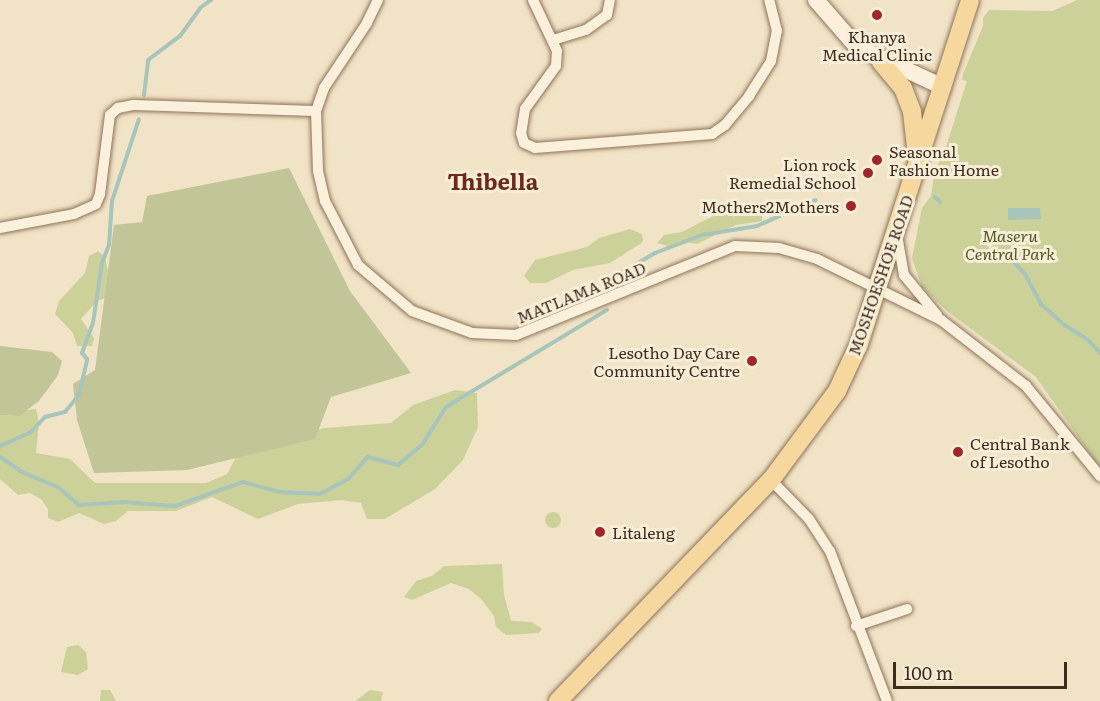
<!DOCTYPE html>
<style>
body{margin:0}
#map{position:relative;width:1100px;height:701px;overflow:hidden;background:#f1e3c6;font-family:Literata,serif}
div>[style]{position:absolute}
.green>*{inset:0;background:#ccd199}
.round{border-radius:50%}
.cemetery>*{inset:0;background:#c1c598}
.water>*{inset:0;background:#a8c5bb}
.stream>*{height:4px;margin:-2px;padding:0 2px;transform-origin:2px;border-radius:2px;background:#a8c5bb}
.roads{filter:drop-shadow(0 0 2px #8e745a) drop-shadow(0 0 2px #8e745a)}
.street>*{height:10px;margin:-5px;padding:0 5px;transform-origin:5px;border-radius:5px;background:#fbf0db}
.secondary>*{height:16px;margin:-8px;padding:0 8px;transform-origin:8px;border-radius:8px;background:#fbf0db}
.primary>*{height:18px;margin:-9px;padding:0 9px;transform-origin:9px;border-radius:9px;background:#f6d79d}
.dots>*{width:16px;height:16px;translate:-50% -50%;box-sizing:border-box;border:3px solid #f8edd7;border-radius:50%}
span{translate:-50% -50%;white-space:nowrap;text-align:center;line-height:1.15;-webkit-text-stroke:6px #f8edd7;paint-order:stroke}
.poi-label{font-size:16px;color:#3e2d1f}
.left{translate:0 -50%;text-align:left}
.right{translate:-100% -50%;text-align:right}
.park-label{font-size:16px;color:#4f5b24;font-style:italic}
.street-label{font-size:16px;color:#3e2d1f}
.district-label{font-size:22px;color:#6d2a1b;font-weight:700}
.scale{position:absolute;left:893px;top:662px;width:174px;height:27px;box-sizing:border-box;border:3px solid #3e2d1f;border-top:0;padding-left:8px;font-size:18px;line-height:21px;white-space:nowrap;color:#3e2d1f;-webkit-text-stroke:4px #f8edd7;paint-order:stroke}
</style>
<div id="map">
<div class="green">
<div style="clip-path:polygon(1077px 0,1100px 0,1100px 468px,1036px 377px,947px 311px,922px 287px,912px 258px,922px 208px,931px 196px,935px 170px,944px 153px,967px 81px,962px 80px,963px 74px,983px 26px,983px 18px,989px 10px,1053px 11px)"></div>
<div style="clip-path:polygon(723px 211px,756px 214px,762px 216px,762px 221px,736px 225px,697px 244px,680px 241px,672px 247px,657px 243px,664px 235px,682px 232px)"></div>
<div style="clip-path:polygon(630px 229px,642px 234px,643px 242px,610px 263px,573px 270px,546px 283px,530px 283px,524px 276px,535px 260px,587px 247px,599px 238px)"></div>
<div style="clip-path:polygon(98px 251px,105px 257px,108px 271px,105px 298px,97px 301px,81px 319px,94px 338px,92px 346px,77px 346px,73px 333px,55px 314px,59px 301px,85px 273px,89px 256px)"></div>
<div style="clip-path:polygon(455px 390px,477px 393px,478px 427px,463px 460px,435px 489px,385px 519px,367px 519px,361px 503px,341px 500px,298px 504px,258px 519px,212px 497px,176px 511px,128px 511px,116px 521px,104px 524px,79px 513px,58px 522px,48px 518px,48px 509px,41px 499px,30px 493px,18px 495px,0 479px,0 415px,16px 416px,27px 410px,36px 409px,39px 423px,36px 453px,70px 459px,95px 483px,206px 483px,227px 474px,242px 446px,325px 428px,391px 423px,413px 405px)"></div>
<div class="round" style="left:545px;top:512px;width:16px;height:16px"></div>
<div style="clip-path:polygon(502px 564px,504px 595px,511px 621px,532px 622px,542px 629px,539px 633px,506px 635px,496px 627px,494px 616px,482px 600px,469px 589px,451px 583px,412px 600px,404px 597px,416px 581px,432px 576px,444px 566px)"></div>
<div style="clip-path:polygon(78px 645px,86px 652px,88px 669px,78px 675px,61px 672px,67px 647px)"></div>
<div style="clip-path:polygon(101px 690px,110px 690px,116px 701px,100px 701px)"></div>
<div style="clip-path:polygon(370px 690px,383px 692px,381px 701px,355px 701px)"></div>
</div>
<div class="cemetery">
<div style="clip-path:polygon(289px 168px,350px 291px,411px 373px,331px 397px,315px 439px,187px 470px,94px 473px,77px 420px,73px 384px,95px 370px,114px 225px,142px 222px,147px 196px)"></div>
<div style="clip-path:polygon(0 346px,52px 352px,62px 361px,58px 375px,39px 401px,19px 416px,0 415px)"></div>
</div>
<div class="water">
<div style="clip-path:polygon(1008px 208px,1040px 208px,1041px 219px,1008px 220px)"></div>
</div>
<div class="stream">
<div style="left:144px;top:95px;width:35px;rotate:-83deg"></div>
<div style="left:148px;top:60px;width:40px;rotate:-37deg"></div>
<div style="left:180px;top:36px;width:34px;rotate:-54deg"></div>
<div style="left:200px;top:8px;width:14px;rotate:-36deg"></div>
<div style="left:935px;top:197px;width:7px;rotate:45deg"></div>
<div style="left:1009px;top:257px;width:23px;rotate:47deg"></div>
<div style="left:1025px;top:274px;width:34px;rotate:62deg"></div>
<div style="left:1041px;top:304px;width:30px;rotate:42deg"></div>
<div style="left:1063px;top:324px;width:28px;rotate:32deg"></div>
<div style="left:1087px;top:339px;width:19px;rotate:47deg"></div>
<div style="left:611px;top:279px;width:51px;rotate:-30.6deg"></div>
<div style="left:655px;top:253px;width:50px;rotate:-21deg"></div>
<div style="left:702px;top:235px;width:56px;rotate:-9.3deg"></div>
<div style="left:757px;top:226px;width:64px;rotate:-23.8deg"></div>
<div style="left:0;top:446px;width:34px;rotate:-24deg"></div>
<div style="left:31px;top:432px;width:21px;rotate:-47deg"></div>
<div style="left:45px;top:417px;width:21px;rotate:-14deg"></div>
<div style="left:65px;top:412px;width:22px;rotate:-51deg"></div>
<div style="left:79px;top:395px;width:37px;rotate:-77deg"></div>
<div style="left:87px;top:359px;width:8px;rotate:-130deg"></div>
<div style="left:82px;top:353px;width:32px;rotate:-70deg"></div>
<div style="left:93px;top:323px;width:61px;rotate:-81.5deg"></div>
<div style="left:102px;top:263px;width:19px;rotate:-69deg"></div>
<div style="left:109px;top:245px;width:44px;rotate:-86.1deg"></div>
<div style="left:112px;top:201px;width:86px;rotate:-71.8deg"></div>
<div style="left:0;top:457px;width:27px;rotate:34deg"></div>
<div style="left:22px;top:472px;width:39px;rotate:23deg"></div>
<div style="left:58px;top:487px;width:28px;rotate:41deg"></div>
<div style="left:79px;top:505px;width:45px;rotate:-3.8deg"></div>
<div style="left:124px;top:502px;width:51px;rotate:4.5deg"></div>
<div style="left:175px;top:506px;width:72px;rotate:-19.4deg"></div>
<div style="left:243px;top:482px;width:38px;rotate:15deg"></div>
<div style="left:280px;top:492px;width:40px;rotate:2.9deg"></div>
<div style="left:320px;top:494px;width:32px;rotate:-28deg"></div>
<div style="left:348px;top:479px;width:30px;rotate:-48deg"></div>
<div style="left:368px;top:457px;width:31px;rotate:15deg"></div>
<div style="left:398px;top:465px;width:31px;rotate:-40deg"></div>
<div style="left:422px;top:445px;width:45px;rotate:-57.7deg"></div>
<div style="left:446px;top:407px;width:188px;rotate:-31.1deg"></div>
</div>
<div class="roads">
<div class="street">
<div style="left:378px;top:0;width:25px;rotate:116deg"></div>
<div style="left:367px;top:23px;width:78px;rotate:123.5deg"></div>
<div style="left:324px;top:88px;width:24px;rotate:109deg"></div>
<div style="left:316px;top:111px;width:60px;rotate:88.1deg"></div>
<div style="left:318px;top:171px;width:31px;rotate:77deg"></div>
<div style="left:325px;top:201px;width:72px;rotate:62.7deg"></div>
<div style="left:358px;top:265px;width:71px;rotate:40.4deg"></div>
<div style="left:412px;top:311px;width:64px;rotate:20.1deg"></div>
<div style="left:472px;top:333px;width:44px;rotate:2.6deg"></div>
<div style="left:516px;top:335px;width:236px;rotate:-22.1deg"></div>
<div style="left:735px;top:246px;width:44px;rotate:2.6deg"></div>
<div style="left:779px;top:248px;width:40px;rotate:16deg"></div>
<div style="left:817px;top:259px;width:138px;rotate:26.2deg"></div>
<div style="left:941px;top:320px;width:108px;rotate:37.8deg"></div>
<div style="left:1026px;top:386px;width:117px;rotate:50.6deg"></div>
<div style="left:533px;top:0;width:56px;rotate:64.8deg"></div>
<div style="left:557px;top:51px;width:15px;rotate:94deg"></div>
<div style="left:556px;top:66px;width:53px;rotate:125.8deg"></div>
<div style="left:525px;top:109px;width:24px;rotate:99deg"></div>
<div style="left:521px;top:133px;width:10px;rotate:73deg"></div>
<div style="left:524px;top:143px;width:12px;rotate:24deg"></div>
<div style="left:535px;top:148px;width:178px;rotate:-4.5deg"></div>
<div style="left:712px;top:134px;width:16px;rotate:-35deg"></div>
<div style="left:725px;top:125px;width:38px;rotate:-50deg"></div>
<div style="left:749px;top:96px;width:41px;rotate:-57.8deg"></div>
<div style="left:771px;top:61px;width:31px;rotate:-79deg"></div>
<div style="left:777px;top:31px;width:32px;rotate:-104deg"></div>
<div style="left:553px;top:40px;width:34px;rotate:-17deg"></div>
<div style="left:586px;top:30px;width:26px;rotate:-36deg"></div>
<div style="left:607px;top:15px;width:15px;rotate:-79deg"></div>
<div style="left:0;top:228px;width:75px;rotate:-10.7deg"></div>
<div style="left:74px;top:214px;width:24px;rotate:-24deg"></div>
<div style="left:96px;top:204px;width:11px;rotate:-68deg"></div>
<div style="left:100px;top:194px;width:80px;rotate:-82.8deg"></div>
<div style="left:110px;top:115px;width:11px;rotate:-41deg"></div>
<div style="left:118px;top:108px;width:15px;rotate:-11deg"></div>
<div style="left:133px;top:105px;width:183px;rotate:1.9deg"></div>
<div style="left:897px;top:235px;width:41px;rotate:80.1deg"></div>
<div style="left:904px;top:275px;width:52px;rotate:50.5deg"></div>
<div style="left:771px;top:480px;width:54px;rotate:45.7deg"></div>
<div style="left:809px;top:519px;width:38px;rotate:57deg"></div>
<div style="left:830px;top:551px;width:160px;rotate:69.2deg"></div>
<div style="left:856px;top:626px;width:54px;rotate:-18.4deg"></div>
</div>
<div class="secondary">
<div style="left:816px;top:0;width:62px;rotate:48.9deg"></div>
<div style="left:857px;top:47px;width:95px;rotate:24.9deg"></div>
</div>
<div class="primary">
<div style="left:881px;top:62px;width:34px;rotate:50deg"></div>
<div style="left:903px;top:88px;width:26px;rotate:69deg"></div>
<div style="left:912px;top:112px;width:44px;rotate:83.5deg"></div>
<div style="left:558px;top:701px;width:307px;rotate:-46.1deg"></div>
<div style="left:771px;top:480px;width:111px;rotate:-53.4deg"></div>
<div style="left:837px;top:391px;width:52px;rotate:-64.9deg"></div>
<div style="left:859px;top:344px;width:361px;rotate:-72.1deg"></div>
</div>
</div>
<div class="dots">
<div style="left:877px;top:15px;background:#a1262b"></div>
<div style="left:877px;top:160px;background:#a1262b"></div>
<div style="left:868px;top:173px;background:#a1262b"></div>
<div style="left:851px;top:206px;background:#a1262b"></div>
<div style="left:752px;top:361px;background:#a1262b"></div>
<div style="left:958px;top:452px;background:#a1262b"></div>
<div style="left:600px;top:532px;background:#a1262b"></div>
</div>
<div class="poi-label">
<span style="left:877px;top:45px">Khanya<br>Medical Clinic</span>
<span class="left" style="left:889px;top:160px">Seasonal<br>Fashion Home</span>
<span class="right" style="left:856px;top:173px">Lion rock<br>Remedial School</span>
<span class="right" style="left:839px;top:206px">Mothers2Mothers</span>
<span class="right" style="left:740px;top:361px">Lesotho Day Care<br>Community Centre</span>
<span class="left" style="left:970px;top:452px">Central Bank<br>of Lesotho</span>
<span class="left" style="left:612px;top:532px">Litaleng</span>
</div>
<div class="park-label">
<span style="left:1010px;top:244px">Maseru<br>Central Park</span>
</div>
<div class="street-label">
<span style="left:880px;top:275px;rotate:-71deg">MOSHOESHOE ROAD</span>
<span style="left:581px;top:292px;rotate:-22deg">MATLAMA ROAD</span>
</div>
<div class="district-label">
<span style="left:493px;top:181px">Thibella</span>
</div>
<div class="scale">100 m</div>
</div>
